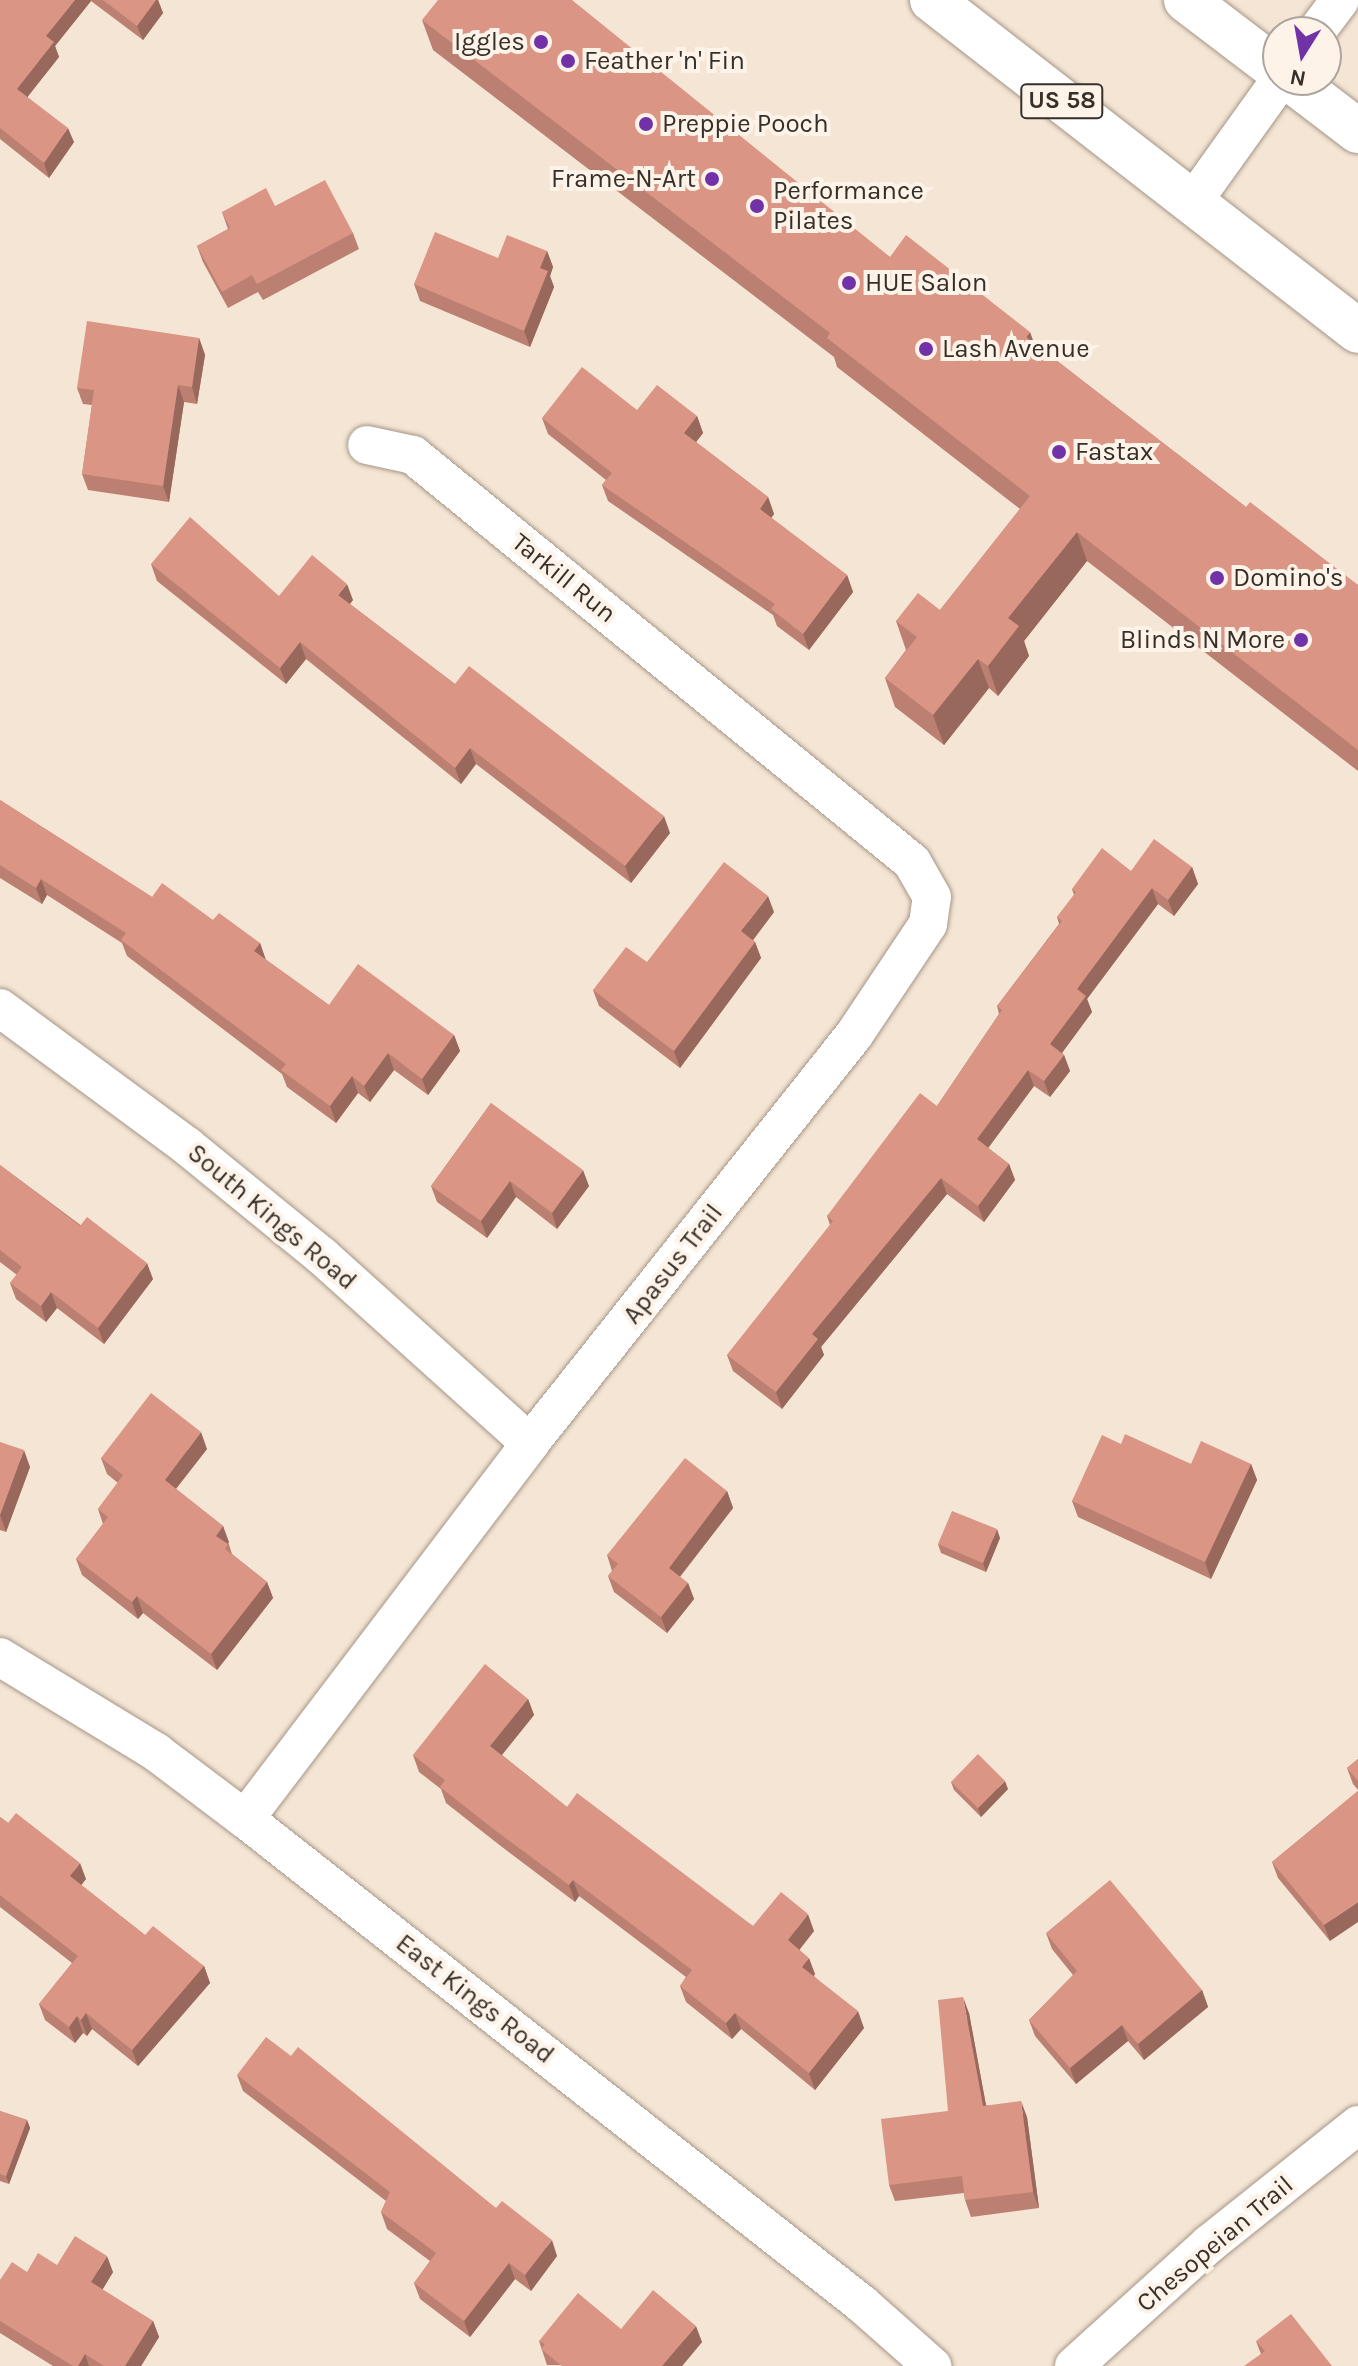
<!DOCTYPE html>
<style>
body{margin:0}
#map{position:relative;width:1358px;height:2366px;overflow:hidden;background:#f4e5d4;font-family:Karla,sans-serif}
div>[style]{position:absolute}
.roads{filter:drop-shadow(0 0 2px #a59687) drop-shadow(0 0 2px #a59687)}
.minor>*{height:38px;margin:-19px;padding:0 19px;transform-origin:19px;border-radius:19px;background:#fff}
.primary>*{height:44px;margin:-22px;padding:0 22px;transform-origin:22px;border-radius:22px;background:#fff}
.wall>*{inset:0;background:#bb8072}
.shaded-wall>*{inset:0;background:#99685c}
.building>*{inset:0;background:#da9584}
.dots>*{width:22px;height:22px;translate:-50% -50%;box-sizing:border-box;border:4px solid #fdf3e9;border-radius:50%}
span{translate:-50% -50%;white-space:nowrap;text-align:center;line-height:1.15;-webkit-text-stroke:8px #fdf3e9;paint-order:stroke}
.shield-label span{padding:2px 6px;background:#fdf3e9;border:2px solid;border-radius:6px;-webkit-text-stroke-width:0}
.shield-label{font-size:24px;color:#36302a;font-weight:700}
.poi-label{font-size:26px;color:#36302a}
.right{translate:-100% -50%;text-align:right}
.left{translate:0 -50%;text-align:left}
.street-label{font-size:26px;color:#36302a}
.north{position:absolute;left:1262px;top:16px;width:80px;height:80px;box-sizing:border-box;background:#fdf3e9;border:2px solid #ada59d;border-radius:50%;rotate:191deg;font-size:22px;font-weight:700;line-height:32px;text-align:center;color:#36302a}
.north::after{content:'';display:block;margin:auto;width:28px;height:36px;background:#7132a7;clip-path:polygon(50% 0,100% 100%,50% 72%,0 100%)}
</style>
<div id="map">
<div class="roads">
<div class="minor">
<div style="left:1316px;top:32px;width:40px;rotate:-53deg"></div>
<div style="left:1192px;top:203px;width:151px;rotate:-54.4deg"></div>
<div style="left:0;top:1008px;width:232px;rotate:36.4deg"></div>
<div style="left:187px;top:1146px;width:174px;rotate:39.2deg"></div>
<div style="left:322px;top:1256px;width:280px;rotate:42deg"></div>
<div style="left:0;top:1657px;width:183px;rotate:31.3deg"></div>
<div style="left:156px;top:1752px;width:111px;rotate:37deg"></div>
<div style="left:245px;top:1819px;width:785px;rotate:38.17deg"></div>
<div style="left:862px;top:2304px;width:94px;rotate:41.5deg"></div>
<div style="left:245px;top:1819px;width:472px;rotate:-52.8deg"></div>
<div style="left:530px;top:1443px;width:521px;rotate:-51.55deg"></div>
<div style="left:854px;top:1035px;width:133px;rotate:-56.3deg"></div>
<div style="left:928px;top:924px;width:27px;rotate:-82deg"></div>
<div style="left:932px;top:897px;width:40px;rotate:-119.7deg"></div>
<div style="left:912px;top:862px;width:644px;rotate:-140.8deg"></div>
<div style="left:413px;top:455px;width:47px;rotate:-167.7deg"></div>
<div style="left:1074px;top:2366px;width:182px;rotate:-42.1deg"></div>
<div style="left:1209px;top:2244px;width:191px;rotate:-38.6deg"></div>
</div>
<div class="primary">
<div style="left:932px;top:0;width:539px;rotate:37.85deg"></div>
<div style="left:1186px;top:0;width:116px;rotate:37.3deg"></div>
<div style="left:1291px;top:80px;width:84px;rotate:37.3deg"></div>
</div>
</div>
<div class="wall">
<div style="clip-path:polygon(0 0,158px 0,163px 13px,143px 40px,91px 1px,55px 46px,59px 57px,27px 97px,74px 142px,49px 178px,0 139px)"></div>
<div style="clip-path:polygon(422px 20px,890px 257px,1034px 343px,1246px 507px,1358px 585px,1358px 771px,1087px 561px,1024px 641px,1029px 656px,998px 696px,989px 688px,944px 745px,895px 707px,885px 678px,906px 650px,896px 621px,940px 610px,1020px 509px,837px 367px,834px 357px,433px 50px)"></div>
<div style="clip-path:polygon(275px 206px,353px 233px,359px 249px,263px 300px,258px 292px,228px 308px,203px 262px,197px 246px,228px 229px,222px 212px)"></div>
<div style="clip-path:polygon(547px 251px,553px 267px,550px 276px,554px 287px,530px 347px,420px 301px,414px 284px,498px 258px)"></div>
<div style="clip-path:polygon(199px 338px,205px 355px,197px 404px,184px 402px,169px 502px,88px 490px,82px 474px,92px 405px,83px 404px,77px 388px)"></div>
<div style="clip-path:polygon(637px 410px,697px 416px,703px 433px,696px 442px,768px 497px,774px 514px,771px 518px,847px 575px,853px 592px,809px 650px,777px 626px,773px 615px,608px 501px,602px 485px,606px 480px,548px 434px,542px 418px)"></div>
<div style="clip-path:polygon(151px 564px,279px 596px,353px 600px,350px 604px,455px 684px,670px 833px,631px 883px,476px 764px,461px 784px,306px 659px,286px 684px,157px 581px)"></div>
<div style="clip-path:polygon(0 800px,152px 897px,213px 920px,260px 943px,265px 959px,329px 1005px,454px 1035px,460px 1051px,428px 1095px,394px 1070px,370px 1102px,358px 1093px,336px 1123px,287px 1087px,282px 1074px,127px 956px,122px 943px,47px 895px,42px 904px,0 878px)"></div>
<div style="clip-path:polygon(1192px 867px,1198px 884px,1174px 916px,1158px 904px,1087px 999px,1092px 1012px,1062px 1053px,1064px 1055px,1070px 1071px,1050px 1097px,1034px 1086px,988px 1148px,1009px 1164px,1015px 1180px,984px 1222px,947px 1194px,821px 1347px,824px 1355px,782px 1409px,733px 1371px,727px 1355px,830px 1225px,827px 1216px,937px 1106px,999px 1014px,997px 1006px,1059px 924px,1057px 917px,1074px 895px,1072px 889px,1131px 871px)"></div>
<div style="clip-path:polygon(774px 912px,753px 940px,755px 942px,761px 958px,680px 1068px,599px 1006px,593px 990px,647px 962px)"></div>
<div style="clip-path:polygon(491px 1103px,589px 1186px,557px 1229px,516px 1197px,487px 1238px,437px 1202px,431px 1186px)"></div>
<div style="clip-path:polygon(0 1165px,153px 1279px,104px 1344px,57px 1308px,46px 1322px,16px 1299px,10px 1283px,17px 1275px,0 1262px)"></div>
<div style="clip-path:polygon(0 1442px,30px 1467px,6px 1532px,0 1530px)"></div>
<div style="clip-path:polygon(1121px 1444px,1191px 1464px,1251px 1464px,1257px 1480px,1211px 1579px,1078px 1517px,1072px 1501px)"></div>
<div style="clip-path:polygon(207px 1449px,176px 1489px,223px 1526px,232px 1554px,267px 1582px,273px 1598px,217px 1670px,143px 1613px,138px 1619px,82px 1575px,76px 1559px,103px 1524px,98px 1509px,118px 1483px,107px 1474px,101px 1458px)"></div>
<div style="clip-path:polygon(727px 1491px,733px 1508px,680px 1577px,688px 1583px,694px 1599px,667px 1633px,614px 1592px,608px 1576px,612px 1571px,607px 1555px)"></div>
<div style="clip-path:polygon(1000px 1538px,986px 1572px,941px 1553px,938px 1544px)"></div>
<div style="clip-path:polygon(528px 1699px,534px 1715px,502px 1755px,567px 1807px,753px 1926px,814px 1931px,799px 1949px,815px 1974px,814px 1976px,864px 2028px,815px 2090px,741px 2029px,732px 2039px,686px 2002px,680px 1986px,686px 1977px,579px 1896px,575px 1902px,502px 1847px,446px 1803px,441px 1789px,419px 1772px,413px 1755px)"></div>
<div style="clip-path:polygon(1358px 1759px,1358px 1790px,1353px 1784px,1347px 1768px)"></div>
<div style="clip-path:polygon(951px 1782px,1008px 1789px,981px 1817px,954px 1790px)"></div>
<div style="clip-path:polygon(1358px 1791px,1330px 1941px,1278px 1878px,1272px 1862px)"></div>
<div style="clip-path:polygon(0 1817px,86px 1879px,81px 1885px,145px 1935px,204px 1966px,210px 1983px,138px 2066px,92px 2029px,87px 2036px,83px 2033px,75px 2043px,45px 2020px,39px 2004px,72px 1963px,0 1907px)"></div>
<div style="clip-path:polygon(1046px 1933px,1202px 1990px,1208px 2007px,1144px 2060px,1128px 2041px,1076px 2084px,1035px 2036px,1029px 2020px,1073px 1975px,1052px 1949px)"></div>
<div style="clip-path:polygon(969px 2013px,986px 2105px,1027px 2117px,1039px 2208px,971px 2217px,965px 2200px,964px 2193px,895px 2201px,889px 2185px,948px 2111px)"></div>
<div style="clip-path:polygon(237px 2075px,496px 2208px,557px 2256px,531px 2291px,515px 2279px,470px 2337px,420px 2299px,414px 2283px,430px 2261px,387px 2229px,381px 2212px,386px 2201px,243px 2091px)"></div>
<div style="clip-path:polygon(0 2111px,27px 2120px,30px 2128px,9px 2184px,0 2181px)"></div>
<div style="clip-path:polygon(57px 2265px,113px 2272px,102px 2290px,153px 2321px,159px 2337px,141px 2366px,53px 2366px,0 2333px,0 2280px,27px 2272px)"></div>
<div style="clip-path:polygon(621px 2329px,702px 2342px,682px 2366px,547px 2365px,539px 2341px)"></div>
<div style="clip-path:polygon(1256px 2341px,1332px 2366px,1261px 2354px)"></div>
</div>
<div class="shaded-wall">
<div style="clip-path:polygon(75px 0,90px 0,91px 1px,55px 46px,59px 57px,22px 104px,17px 89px,46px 36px)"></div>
<div style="clip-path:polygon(156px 0,158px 0,163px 13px,143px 40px,137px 26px)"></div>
<div style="clip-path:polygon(68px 128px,74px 142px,49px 178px,44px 163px)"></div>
<div style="clip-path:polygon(547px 251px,553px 267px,550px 276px,554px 287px,530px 347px,524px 331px,540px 268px)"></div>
<div style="clip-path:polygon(1030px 332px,1041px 362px,1026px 337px)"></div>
<div style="clip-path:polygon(199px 338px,205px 355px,197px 404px,192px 387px)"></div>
<div style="clip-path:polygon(178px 385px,184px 402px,169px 502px,163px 486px)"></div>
<div style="clip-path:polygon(697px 416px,703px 433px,690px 450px,684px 433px)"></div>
<div style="clip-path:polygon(768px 497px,774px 514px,766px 525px,760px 509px)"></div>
<div style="clip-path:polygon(1077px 532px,1087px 561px,1024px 641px,1029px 656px,998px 696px,988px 666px,1008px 618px)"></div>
<div style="clip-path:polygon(847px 575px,853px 592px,809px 650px,803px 634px)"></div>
<div style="clip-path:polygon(347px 584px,353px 600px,344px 611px,338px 595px)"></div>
<div style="clip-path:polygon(300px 642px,306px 659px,286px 684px,280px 668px)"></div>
<div style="clip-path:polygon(978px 659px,989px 688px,944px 745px,933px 715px)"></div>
<div style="clip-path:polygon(470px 748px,476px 764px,461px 784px,455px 768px)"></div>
<div style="clip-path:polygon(664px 816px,670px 833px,631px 883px,625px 866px)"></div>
<div style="clip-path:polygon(1192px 867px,1198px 884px,1174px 916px,1168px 900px)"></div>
<div style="clip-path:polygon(41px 879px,47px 895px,42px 904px,36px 888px)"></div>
<div style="clip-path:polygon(1152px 888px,1158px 904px,1087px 999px,1092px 1012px,1056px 1061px,1050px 1044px,1077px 989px)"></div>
<div style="clip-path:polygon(768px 896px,774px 912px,747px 948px,741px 931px)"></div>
<div style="clip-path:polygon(755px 942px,761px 958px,680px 1068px,674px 1051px)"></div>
<div style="clip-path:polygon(260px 943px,266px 960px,254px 951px)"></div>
<div style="clip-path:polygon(454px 1035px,460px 1051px,428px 1095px,422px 1079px)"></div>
<div style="clip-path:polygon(388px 1053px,394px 1070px,370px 1102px,364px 1086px)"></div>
<div style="clip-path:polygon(1064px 1055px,1070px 1071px,1050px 1097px,1044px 1081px)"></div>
<div style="clip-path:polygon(1028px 1070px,1034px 1086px,983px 1155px,977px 1139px)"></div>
<div style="clip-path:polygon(352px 1076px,358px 1093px,336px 1123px,330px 1106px)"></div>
<div style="clip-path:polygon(1009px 1164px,1015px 1180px,984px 1222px,978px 1206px)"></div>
<div style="clip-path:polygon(583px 1170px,589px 1186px,557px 1229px,552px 1213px)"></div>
<div style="clip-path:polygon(941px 1178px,947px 1194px,821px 1347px,824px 1355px,782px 1409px,776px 1392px,812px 1334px)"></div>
<div style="clip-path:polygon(510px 1181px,516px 1197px,487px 1238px,481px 1221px)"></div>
<div style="clip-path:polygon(147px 1263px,153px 1279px,104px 1344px,98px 1328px)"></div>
<div style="clip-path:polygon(51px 1292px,57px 1308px,46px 1322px,41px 1306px)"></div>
<div style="clip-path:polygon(201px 1432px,207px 1449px,170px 1496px,165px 1480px)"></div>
<div style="clip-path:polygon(24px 1450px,30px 1467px,6px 1532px,0 1515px)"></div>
<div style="clip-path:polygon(1251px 1464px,1257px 1480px,1211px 1579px,1205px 1562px)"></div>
<div style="clip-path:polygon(727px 1491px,733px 1508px,674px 1584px,669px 1568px)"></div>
<div style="clip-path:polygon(223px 1526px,229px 1542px,222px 1552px,216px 1536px)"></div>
<div style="clip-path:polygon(997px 1529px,1000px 1538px,986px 1572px,983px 1563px)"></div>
<div style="clip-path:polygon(267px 1582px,273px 1598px,217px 1670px,211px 1654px)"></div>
<div style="clip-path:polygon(688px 1583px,694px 1599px,667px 1633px,661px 1617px)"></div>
<div style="clip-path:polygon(137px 1596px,143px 1613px,138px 1619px,132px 1602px)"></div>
<div style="clip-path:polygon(528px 1699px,534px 1715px,496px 1762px,490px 1746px)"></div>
<div style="clip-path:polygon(1005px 1781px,1008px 1789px,981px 1817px,978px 1808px)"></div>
<div style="clip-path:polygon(80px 1863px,86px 1879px,76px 1892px,70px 1876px)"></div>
<div style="clip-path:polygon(573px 1880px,579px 1896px,575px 1902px,569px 1885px)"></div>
<div style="clip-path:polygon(1358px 1902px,1358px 1922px,1330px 1941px,1324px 1925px)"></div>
<div style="clip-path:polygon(808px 1914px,814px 1931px,794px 1957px,788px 1940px)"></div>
<div style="clip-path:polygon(809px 1958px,815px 1974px,808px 1983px,802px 1967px)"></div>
<div style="clip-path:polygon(204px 1966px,210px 1983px,138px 2066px,132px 2050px)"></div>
<div style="clip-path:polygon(1202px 1990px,1208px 2007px,1144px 2060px,1138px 2044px)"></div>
<div style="clip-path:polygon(963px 1997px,969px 2013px,989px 2122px,983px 2106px)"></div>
<div style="clip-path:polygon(858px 2011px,864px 2028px,815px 2090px,809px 2073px)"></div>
<div style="clip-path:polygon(86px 2013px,92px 2029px,87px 2036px,81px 2020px)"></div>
<div style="clip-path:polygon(735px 2013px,741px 2029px,732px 2039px,726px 2023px)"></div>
<div style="clip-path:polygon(77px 2016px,83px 2033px,75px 2043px,69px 2027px)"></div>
<div style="clip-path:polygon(1122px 2025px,1128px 2041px,1076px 2084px,1070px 2068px)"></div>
<div style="clip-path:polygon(1021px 2101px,1027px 2117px,1039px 2208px,1033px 2192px)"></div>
<div style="clip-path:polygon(27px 2120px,30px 2128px,9px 2184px,6px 2176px)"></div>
<div style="clip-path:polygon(552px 2240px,557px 2256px,531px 2291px,525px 2275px)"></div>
<div style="clip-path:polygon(107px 2256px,113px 2272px,97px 2299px,91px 2282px)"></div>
<div style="clip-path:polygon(509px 2263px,515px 2279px,470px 2337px,464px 2321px)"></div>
<div style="clip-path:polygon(153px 2321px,159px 2337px,141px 2366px,125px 2366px)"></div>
<div style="clip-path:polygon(696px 2326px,702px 2342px,682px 2366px,662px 2366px)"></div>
<div style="clip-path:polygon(85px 2354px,89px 2366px,78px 2366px)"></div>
</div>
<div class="building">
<div style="clip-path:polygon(0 0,75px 0,46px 36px,54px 42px,17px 89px,68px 128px,44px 163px,0 128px)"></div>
<div style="clip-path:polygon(103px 0,156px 0,137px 26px)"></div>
<div style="clip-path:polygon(438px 0,572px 0,890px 257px,906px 235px,1030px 332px,1026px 337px,1246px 507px,1250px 502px,1358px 585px,1358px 750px,1077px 532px,1008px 618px,1019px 626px,988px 666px,978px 659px,933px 715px,885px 678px,917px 637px,896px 621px,918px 593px,940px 610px,1030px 496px,827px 338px,830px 333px,422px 20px)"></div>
<div style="clip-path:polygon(325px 180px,353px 233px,257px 284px,252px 275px,222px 292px,197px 246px,230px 228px,222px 212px,266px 188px,275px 206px)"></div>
<div style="clip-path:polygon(435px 232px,498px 258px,507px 235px,547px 251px,540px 268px,548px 271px,524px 331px,414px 284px)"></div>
<div style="clip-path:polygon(87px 321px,199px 338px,192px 387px,178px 385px,163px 486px,82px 474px,94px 390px,77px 388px)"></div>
<div style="clip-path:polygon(582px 367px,637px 410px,657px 385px,697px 416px,684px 433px,768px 497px,760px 509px,847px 575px,803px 634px,771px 609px,775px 604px,602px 485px,612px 473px,542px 418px)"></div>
<div style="clip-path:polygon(190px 517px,279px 596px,312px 555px,347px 584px,338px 595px,455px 684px,469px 666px,664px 816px,625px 866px,470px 748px,455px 768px,300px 642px,280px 668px,151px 564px)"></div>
<div style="clip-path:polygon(0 800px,152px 897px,162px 883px,213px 920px,219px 913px,260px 943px,254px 951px,329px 1005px,358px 964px,454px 1035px,422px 1079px,388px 1053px,364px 1086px,352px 1076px,330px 1106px,281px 1070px,286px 1064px,121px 940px,126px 933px,41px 879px,36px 888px,0 865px)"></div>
<div style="clip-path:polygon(1154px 839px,1192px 867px,1168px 900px,1152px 888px,1077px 989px,1086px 996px,1050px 1044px,1064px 1055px,1044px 1081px,1028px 1070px,977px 1139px,1009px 1164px,978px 1206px,941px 1178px,812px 1334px,818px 1339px,776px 1392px,727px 1355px,833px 1221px,827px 1216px,920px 1093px,937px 1106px,1002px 1010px,997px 1006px,1062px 921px,1057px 917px,1076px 892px,1072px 889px,1102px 848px,1131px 871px)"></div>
<div style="clip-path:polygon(724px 862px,768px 896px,741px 931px,755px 942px,674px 1051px,593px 990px,626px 947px,647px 962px)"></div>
<div style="clip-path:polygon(491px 1103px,583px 1170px,552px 1213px,510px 1181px,481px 1221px,431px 1186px)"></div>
<div style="clip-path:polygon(0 1165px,80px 1226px,87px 1217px,147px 1263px,98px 1328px,51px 1292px,41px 1306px,10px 1283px,22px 1267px,0 1250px)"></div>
<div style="clip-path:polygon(151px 1393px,201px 1432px,165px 1480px,223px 1526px,216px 1536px,228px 1544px,225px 1549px,267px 1582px,211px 1654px,137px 1596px,132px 1602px,76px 1559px,108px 1517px,98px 1509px,123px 1475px,101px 1458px)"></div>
<div style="clip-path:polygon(1125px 1434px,1191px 1464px,1201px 1441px,1251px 1464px,1205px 1562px,1072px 1501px,1102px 1435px,1121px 1444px)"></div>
<div style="clip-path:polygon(0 1442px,24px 1450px,0 1515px)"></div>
<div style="clip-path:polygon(685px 1458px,727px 1491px,669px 1568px,688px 1583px,661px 1617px,608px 1576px,618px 1564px,607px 1555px)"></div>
<div style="clip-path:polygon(952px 1511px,997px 1529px,983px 1563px,938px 1544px)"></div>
<div style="clip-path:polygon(485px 1664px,528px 1699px,490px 1746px,567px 1807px,577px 1793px,753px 1926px,781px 1892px,808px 1914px,788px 1940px,809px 1958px,802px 1967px,858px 2011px,809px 2073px,735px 2013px,726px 2023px,680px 1986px,692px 1970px,573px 1880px,569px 1885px,496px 1831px,440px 1787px,445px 1780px,413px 1755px)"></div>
<div style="clip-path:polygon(978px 1754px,1005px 1781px,978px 1808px,951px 1782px)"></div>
<div style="clip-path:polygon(1358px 1759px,1358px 1781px,1347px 1768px)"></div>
<div style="clip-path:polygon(1358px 1791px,1358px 1902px,1324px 1925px,1272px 1862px)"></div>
<div style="clip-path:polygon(16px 1813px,80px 1863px,70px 1876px,145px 1935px,153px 1926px,204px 1966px,132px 2050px,86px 2013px,81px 2020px,77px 2016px,69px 2027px,39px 2004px,78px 1956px,0 1895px,0 1817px,8px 1823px)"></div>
<div style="clip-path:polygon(1110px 1880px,1202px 1990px,1138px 2044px,1122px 2025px,1070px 2068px,1029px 2020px,1077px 1971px,1046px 1933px)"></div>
<div style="clip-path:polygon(963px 1997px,983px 2106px,1021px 2101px,1033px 2192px,965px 2200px,962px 2176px,889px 2185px,881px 2119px,948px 2111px,938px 2000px)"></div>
<div style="clip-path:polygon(266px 2037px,291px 2056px,298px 2047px,496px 2208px,502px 2201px,552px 2240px,525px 2275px,509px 2263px,464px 2321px,414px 2283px,436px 2253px,381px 2212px,390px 2192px,237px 2075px)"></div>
<div style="clip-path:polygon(0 2111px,27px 2120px,6px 2176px,0 2174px)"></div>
<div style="clip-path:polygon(75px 2236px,107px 2256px,91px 2282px,153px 2321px,125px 2366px,104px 2366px,85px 2354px,78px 2366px,73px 2366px,0 2321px,0 2280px,12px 2262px,27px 2272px,38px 2253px,57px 2265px)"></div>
<div style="clip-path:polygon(653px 2290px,696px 2326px,662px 2366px,562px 2366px,541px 2349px,545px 2344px,539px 2341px,578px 2293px,621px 2329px)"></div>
<div style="clip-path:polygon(1291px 2314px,1332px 2366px,1244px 2366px,1265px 2351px,1256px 2341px)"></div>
</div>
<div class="dots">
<div style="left:541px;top:42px;background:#7132a7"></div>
<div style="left:568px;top:61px;background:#7132a7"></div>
<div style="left:646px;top:124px;background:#7132a7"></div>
<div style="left:712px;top:179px;background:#7132a7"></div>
<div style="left:757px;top:206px;background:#7132a7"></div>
<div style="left:849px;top:283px;background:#7132a7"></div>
<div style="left:926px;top:349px;background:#7132a7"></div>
<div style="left:1059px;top:452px;background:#7132a7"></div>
<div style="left:1217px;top:578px;background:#7132a7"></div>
<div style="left:1301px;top:640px;background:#7132a7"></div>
</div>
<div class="shield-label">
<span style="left:1062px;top:101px">US 58</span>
</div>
<div class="poi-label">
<span class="right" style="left:525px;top:42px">Iggles</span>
<span class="left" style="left:584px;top:61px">Feather 'n' Fin</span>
<span class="left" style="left:662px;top:124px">Preppie Pooch</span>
<span class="right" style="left:696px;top:179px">Frame-N-Art</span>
<span class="left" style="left:773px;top:206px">Performance<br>Pilates</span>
<span class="left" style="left:865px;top:283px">HUE Salon</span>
<span class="left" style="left:942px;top:349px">Lash Avenue</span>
<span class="left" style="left:1075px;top:452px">Fastax</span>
<span class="left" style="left:1233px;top:578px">Domino's</span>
<span class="right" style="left:1285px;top:640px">Blinds N More</span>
</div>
<div class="street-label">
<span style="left:564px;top:578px;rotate:39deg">Tarkill Run</span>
<span style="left:272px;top:1217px;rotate:40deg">South Kings Road</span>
<span style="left:673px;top:1264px;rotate:-52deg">Apasus Trail</span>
<span style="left:475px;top:1999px;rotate:38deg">East Kings Road</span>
<span style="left:1215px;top:2244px;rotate:-40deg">Chesopeian Trail</span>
</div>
<div class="north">N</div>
</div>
